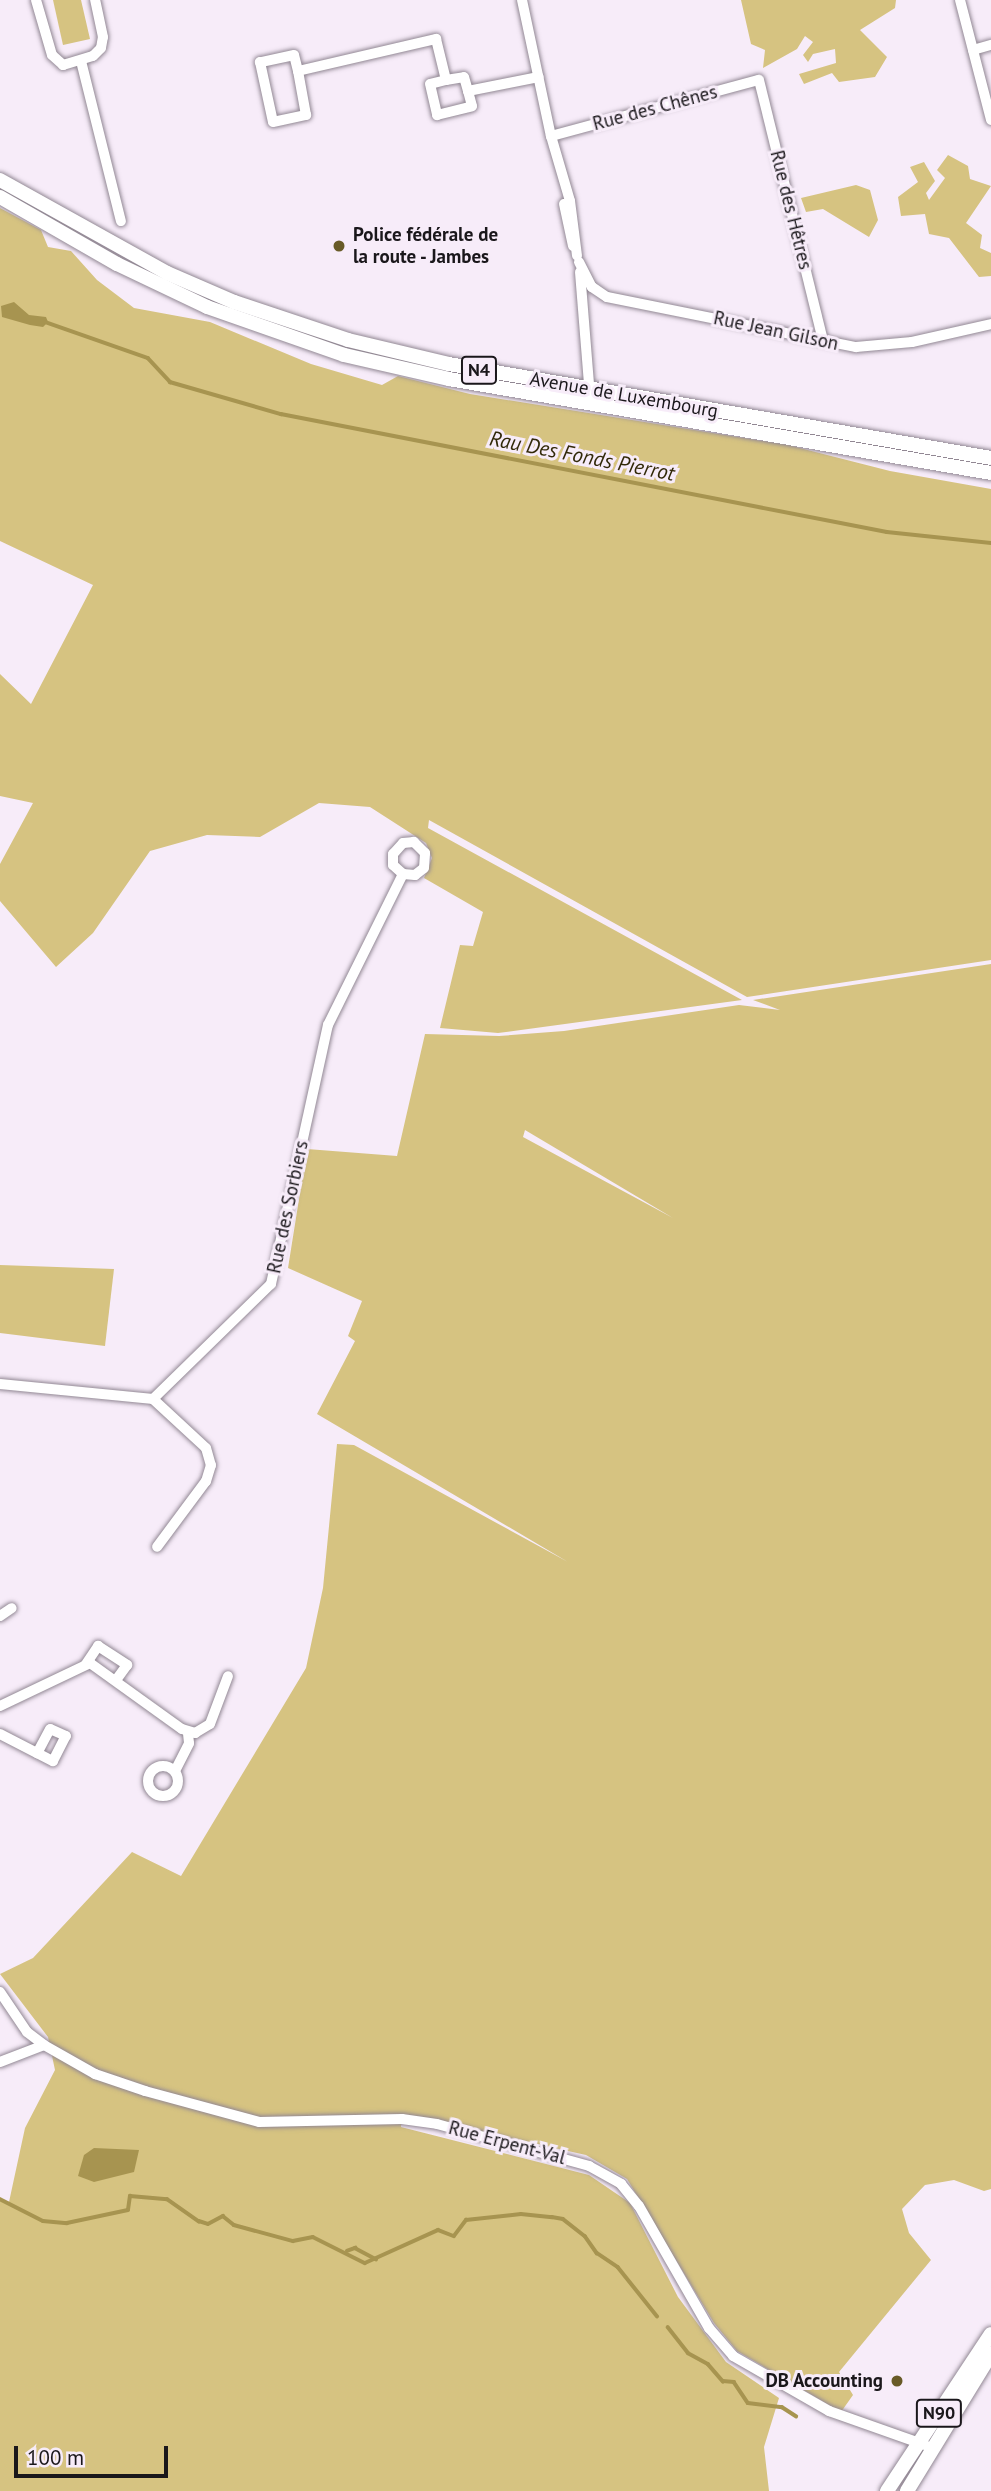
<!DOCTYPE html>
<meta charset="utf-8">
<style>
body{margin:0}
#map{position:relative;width:991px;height:2491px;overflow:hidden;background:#f7ecf9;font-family:"PT Sans",sans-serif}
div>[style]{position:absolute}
.green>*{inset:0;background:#d6c381}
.water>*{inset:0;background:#a79450}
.stream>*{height:3.5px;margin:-1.75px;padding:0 1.75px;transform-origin:1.75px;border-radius:1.75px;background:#a79450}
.roads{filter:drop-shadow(0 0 2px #928894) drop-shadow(0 0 2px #928894)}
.minor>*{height:10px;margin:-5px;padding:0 5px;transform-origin:5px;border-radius:5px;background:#fff}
.minor>.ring{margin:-5px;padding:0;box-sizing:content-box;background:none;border:10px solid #fff;border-radius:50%}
.major>*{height:14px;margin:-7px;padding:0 7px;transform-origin:7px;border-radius:7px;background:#fff}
.dots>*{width:19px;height:19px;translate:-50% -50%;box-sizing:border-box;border:4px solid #f7ecf9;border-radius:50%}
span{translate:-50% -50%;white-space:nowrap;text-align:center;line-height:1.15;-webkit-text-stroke:6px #f7ecf9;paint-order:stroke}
.shield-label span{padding:2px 5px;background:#f7ecf9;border:2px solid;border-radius:5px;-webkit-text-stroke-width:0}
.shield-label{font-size:18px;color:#1a171b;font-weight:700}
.street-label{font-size:19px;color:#1a171b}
.poi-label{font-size:19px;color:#1a171b;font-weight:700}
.left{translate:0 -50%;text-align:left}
.right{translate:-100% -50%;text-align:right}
.water-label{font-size:21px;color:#322909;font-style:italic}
.scale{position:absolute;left:14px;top:2446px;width:154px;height:32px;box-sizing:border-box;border:4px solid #1a171b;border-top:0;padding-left:9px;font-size:21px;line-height:24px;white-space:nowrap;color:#1a171b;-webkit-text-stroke:5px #f7ecf9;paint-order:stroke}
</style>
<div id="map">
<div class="green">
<div style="clip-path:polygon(53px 0,81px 0,90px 39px,63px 45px)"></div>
<div style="clip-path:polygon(741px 0,896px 0,895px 8px,860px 30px,887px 57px,875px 77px,839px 82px,832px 73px,804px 84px,799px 74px,836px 63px,835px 49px,813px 54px,808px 62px,803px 55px,813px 42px,805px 36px,797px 49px,763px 68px,765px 50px,751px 44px)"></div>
<div style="clip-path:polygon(948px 155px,968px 166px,970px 179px,991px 186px,966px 223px,982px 235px,980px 248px,991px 253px,991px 276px,979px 277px,949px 238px,929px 234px,925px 214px,901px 216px,898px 197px,918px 182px,910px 167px,924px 162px,935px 181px,926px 193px,929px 200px,945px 178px,937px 170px)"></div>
<div style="clip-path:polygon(856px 185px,870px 190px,878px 220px,869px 237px,823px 209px,806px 212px,801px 198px)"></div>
<div style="clip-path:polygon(0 208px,41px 230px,48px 247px,71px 251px,97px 280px,134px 308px,210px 322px,311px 364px,382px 385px,398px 376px,470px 394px,788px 445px,890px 471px,991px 489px,991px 960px,747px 997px,429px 820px,428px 828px,742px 1000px,498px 1033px,440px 1028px,460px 945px,473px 946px,483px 912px,424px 878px,432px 858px,426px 843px,370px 807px,319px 803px,260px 837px,207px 835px,150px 851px,93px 933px,56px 967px,0 901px,0 864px,33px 803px,0 796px,0 674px,31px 704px,93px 585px,0 541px)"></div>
<div style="clip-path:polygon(evenodd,991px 964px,991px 2189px,984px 2191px,954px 2180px,925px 2185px,902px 2209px,909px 2233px,931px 2260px,839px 2372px,853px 2395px,841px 2412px,737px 2351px,714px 2323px,627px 2179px,586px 2155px,401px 2114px,401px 2127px,589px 2175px,630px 2203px,678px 2297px,726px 2362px,779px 2398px,764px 2447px,769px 2491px,0 2491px,0 2199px,9px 2202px,25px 2128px,55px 2070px,48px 2037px,0 1974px,33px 1958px,132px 1852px,181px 1876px,306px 1668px,323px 1588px,337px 1444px,354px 1445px,568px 1562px,317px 1414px,355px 1341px,348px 1336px,362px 1301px,288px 1268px,307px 1149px,397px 1156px,425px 1034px,499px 1036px,564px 1031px,739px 1005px,780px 1010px,753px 1000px,991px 964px,525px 1130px,673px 1218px,523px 1137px,525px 1130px)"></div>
<div style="clip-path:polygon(0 1265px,114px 1269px,105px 1346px,0 1333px)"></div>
</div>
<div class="water">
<div style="clip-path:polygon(14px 302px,29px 315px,46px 317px,48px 322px,43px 327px,30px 325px,2px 317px,1px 306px)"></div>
<div style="clip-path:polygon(94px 2148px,139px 2150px,134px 2172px,94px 2182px,78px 2176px,84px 2155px)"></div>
</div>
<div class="stream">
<div style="left:45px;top:322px;width:109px;rotate:19.3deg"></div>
<div style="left:148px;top:358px;width:33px;rotate:47deg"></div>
<div style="left:170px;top:382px;width:116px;rotate:16.1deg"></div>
<div style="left:281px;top:414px;width:617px;rotate:11.02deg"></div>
<div style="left:887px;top:532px;width:105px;rotate:6deg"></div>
<div style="left:0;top:2199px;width:48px;rotate:27.1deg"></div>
<div style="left:43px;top:2221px;width:24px;rotate:5deg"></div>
<div style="left:67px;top:2223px;width:62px;rotate:-12deg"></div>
<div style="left:128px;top:2210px;width:14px;rotate:-82deg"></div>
<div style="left:130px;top:2196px;width:37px;rotate:5deg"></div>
<div style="left:167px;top:2199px;width:39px;rotate:35deg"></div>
<div style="left:199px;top:2221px;width:9px;rotate:18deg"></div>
<div style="left:208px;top:2224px;width:17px;rotate:-28deg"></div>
<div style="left:223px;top:2216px;width:14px;rotate:39deg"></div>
<div style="left:234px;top:2225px;width:61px;rotate:15.2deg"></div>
<div style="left:293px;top:2241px;width:20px;rotate:-11deg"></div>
<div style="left:313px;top:2237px;width:58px;rotate:26.6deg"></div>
<div style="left:365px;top:2263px;width:80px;rotate:-24.3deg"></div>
<div style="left:438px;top:2230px;width:17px;rotate:21deg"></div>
<div style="left:454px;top:2236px;width:20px;rotate:-53deg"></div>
<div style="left:466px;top:2220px;width:55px;rotate:-6.2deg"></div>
<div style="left:521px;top:2214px;width:31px;rotate:6deg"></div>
<div style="left:552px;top:2217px;width:11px;rotate:10deg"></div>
<div style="left:563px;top:2219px;width:28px;rotate:38deg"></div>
<div style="left:585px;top:2236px;width:21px;rotate:55deg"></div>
<div style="left:597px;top:2253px;width:25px;rotate:34deg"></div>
<div style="left:618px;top:2267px;width:63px;rotate:51.5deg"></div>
<div style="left:347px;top:2251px;width:9px;rotate:-21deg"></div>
<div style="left:355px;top:2248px;width:24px;rotate:28deg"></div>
<div style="left:668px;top:2327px;width:33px;rotate:52deg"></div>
<div style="left:688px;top:2353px;width:23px;rotate:29deg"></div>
<div style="left:708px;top:2364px;width:23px;rotate:49deg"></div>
<div style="left:723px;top:2381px;width:11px;rotate:5deg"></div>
<div style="left:734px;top:2382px;width:25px;rotate:56deg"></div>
<div style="left:748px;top:2403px;width:34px;rotate:7deg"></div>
<div style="left:782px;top:2407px;width:17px;rotate:33deg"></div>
</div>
<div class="roads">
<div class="minor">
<div style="left:36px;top:0;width:57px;rotate:73.8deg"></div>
<div style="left:52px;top:55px;width:15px;rotate:42deg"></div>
<div style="left:63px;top:65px;width:31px;rotate:-17deg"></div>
<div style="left:93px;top:56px;width:11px;rotate:-45deg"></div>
<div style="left:101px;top:48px;width:11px;rotate:-80deg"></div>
<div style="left:103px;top:37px;width:38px;rotate:-102deg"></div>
<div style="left:522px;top:0;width:139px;rotate:78deg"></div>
<div style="left:551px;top:136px;width:68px;rotate:73.7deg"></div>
<div style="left:570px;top:201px;width:55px;rotate:82.7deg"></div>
<div style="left:960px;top:0;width:124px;rotate:75.5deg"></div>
<div style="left:973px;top:50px;width:19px;rotate:-16deg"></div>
<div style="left:81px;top:61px;width:165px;rotate:76deg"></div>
<div style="left:298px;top:71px;width:16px;rotate:-104deg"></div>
<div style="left:294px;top:55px;width:35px;rotate:168deg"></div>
<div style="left:260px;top:62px;width:61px;rotate:77.8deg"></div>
<div style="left:273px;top:122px;width:34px;rotate:-12deg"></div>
<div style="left:306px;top:115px;width:45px;rotate:-100.3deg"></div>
<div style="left:298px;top:71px;width:142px;rotate:-13.1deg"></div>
<div style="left:436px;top:39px;width:42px;rotate:76.3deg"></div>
<div style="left:446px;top:80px;width:18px;rotate:-9deg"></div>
<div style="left:464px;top:77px;width:15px;rotate:74deg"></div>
<div style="left:468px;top:91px;width:72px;rotate:-11.2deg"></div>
<div style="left:446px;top:80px;width:16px;rotate:166deg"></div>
<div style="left:430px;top:84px;width:32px;rotate:77deg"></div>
<div style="left:437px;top:115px;width:36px;rotate:-14deg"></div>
<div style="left:472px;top:106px;width:16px;rotate:-105deg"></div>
<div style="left:551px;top:136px;width:215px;rotate:-15.1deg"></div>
<div style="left:759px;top:80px;width:268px;rotate:76.2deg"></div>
<div style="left:564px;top:204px;width:43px;rotate:77.9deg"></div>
<div style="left:579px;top:262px;width:28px;rotate:63deg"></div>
<div style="left:592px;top:287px;width:18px;rotate:34deg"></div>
<div style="left:607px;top:297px;width:254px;rotate:11.4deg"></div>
<div style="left:856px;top:347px;width:56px;rotate:-5.1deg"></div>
<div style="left:912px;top:342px;width:81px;rotate:-12.8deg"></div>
<div style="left:580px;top:272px;width:123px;rotate:85.4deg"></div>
<div style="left:0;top:1384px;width:154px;rotate:5.6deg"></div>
<div style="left:153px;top:1399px;width:165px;rotate:-44.3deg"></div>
<div style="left:271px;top:1284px;width:265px;rotate:-77.6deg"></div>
<div style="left:328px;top:1025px;width:169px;rotate:-63.6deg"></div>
<div style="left:403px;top:874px;width:12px;rotate:5deg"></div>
<div style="left:415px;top:875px;width:11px;rotate:-38deg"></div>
<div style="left:424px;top:868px;width:15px;rotate:-86deg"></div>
<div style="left:425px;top:853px;width:16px;rotate:-135deg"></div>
<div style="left:414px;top:842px;width:11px;rotate:175deg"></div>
<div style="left:403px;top:843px;width:15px;rotate:132deg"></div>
<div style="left:393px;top:854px;width:11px;rotate:90deg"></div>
<div style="left:393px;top:865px;width:13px;rotate:42deg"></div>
<div style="left:153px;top:1399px;width:72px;rotate:42.8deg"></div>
<div style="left:206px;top:1448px;width:18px;rotate:74deg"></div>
<div style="left:211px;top:1465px;width:17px;rotate:107deg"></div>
<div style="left:206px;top:1481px;width:82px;rotate:126.6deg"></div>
<div style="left:0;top:1616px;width:14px;rotate:-34deg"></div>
<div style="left:86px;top:1664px;width:22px;rotate:-56deg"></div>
<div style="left:98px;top:1646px;width:35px;rotate:33deg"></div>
<div style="left:127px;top:1665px;width:17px;rotate:126deg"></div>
<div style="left:0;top:1706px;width:100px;rotate:-25.5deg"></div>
<div style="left:90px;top:1663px;width:113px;rotate:35.7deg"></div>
<div style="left:182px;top:1729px;width:14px;rotate:17deg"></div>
<div style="left:195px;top:1733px;width:17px;rotate:-31deg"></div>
<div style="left:210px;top:1724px;width:51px;rotate:-69.4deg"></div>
<div style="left:0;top:1734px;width:42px;rotate:27.2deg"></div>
<div style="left:37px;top:1753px;width:18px;rotate:27deg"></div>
<div style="left:53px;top:1761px;width:28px;rotate:-63deg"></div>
<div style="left:66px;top:1736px;width:17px;rotate:-156deg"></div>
<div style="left:50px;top:1729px;width:27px;rotate:118deg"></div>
<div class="ring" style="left:148px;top:1766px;width:20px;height:20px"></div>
<div style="left:175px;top:1771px;width:31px;rotate:-63deg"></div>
<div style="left:189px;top:1743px;width:10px;rotate:-96deg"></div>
<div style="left:0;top:1992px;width:48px;rotate:56deg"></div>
<div style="left:27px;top:2032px;width:21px;rotate:37deg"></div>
<div style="left:44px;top:2045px;width:59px;rotate:29.6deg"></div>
<div style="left:95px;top:2074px;width:53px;rotate:18.8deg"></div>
<div style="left:145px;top:2091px;width:118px;rotate:15.2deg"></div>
<div style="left:259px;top:2122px;width:143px;rotate:-1.2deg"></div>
<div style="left:402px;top:2119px;width:35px;rotate:8deg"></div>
<div style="left:437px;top:2124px;width:158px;rotate:15.4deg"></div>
<div style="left:589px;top:2166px;width:37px;rotate:29deg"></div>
<div style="left:621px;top:2184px;width:28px;rotate:51deg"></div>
<div style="left:639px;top:2206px;width:141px;rotate:60.2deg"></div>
<div style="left:709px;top:2328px;width:37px;rotate:49deg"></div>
<div style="left:733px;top:2356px;width:111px;rotate:29.8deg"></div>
<div style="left:829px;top:2411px;width:102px;rotate:19.5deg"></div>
<div style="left:0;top:2062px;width:47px;rotate:-21.1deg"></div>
</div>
<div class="major">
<div style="left:0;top:180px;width:191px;rotate:29.1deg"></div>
<div style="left:167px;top:273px;width:73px;rotate:23.4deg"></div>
<div style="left:234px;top:302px;width:120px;rotate:18.4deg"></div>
<div style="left:348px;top:340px;width:104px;rotate:13.4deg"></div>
<div style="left:449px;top:364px;width:550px;rotate:9.84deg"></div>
<div style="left:0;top:197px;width:135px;rotate:29.8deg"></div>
<div style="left:117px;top:264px;width:100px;rotate:25.5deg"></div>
<div style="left:207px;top:307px;width:145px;rotate:19.3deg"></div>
<div style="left:344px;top:355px;width:108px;rotate:12.9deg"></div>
<div style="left:449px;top:379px;width:550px;rotate:9.84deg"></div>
<div style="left:887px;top:2491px;width:188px;rotate:-56.5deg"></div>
<div style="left:907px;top:2491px;width:161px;rotate:-58.5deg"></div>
</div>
</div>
<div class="dots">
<div style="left:339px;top:246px;background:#685a27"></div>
<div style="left:897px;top:2381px;background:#685a27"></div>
</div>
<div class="shield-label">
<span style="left:479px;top:370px">N4</span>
<span style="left:939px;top:2413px">N90</span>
</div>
<div class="street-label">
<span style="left:655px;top:108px;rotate:-15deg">Rue des Chênes</span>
<span style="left:791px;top:210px;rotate:76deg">Rue des Hêtres</span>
<span style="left:776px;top:331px;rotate:12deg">Rue Jean Gilson</span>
<span style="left:624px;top:395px;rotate:10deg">Avenue de Luxembourg</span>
<span style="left:288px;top:1207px;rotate:-78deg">Rue des Sorbiers</span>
<span style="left:507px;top:2143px;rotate:15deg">Rue Erpent-Val</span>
</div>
<div class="poi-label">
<span class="left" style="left:353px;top:246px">Police fédérale de<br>la route - Jambes</span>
<span class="right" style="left:883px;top:2381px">DB Accounting</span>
</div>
<div class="water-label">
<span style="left:582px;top:456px;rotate:11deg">Rau Des Fonds Pierrot</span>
</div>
<div class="scale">100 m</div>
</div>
